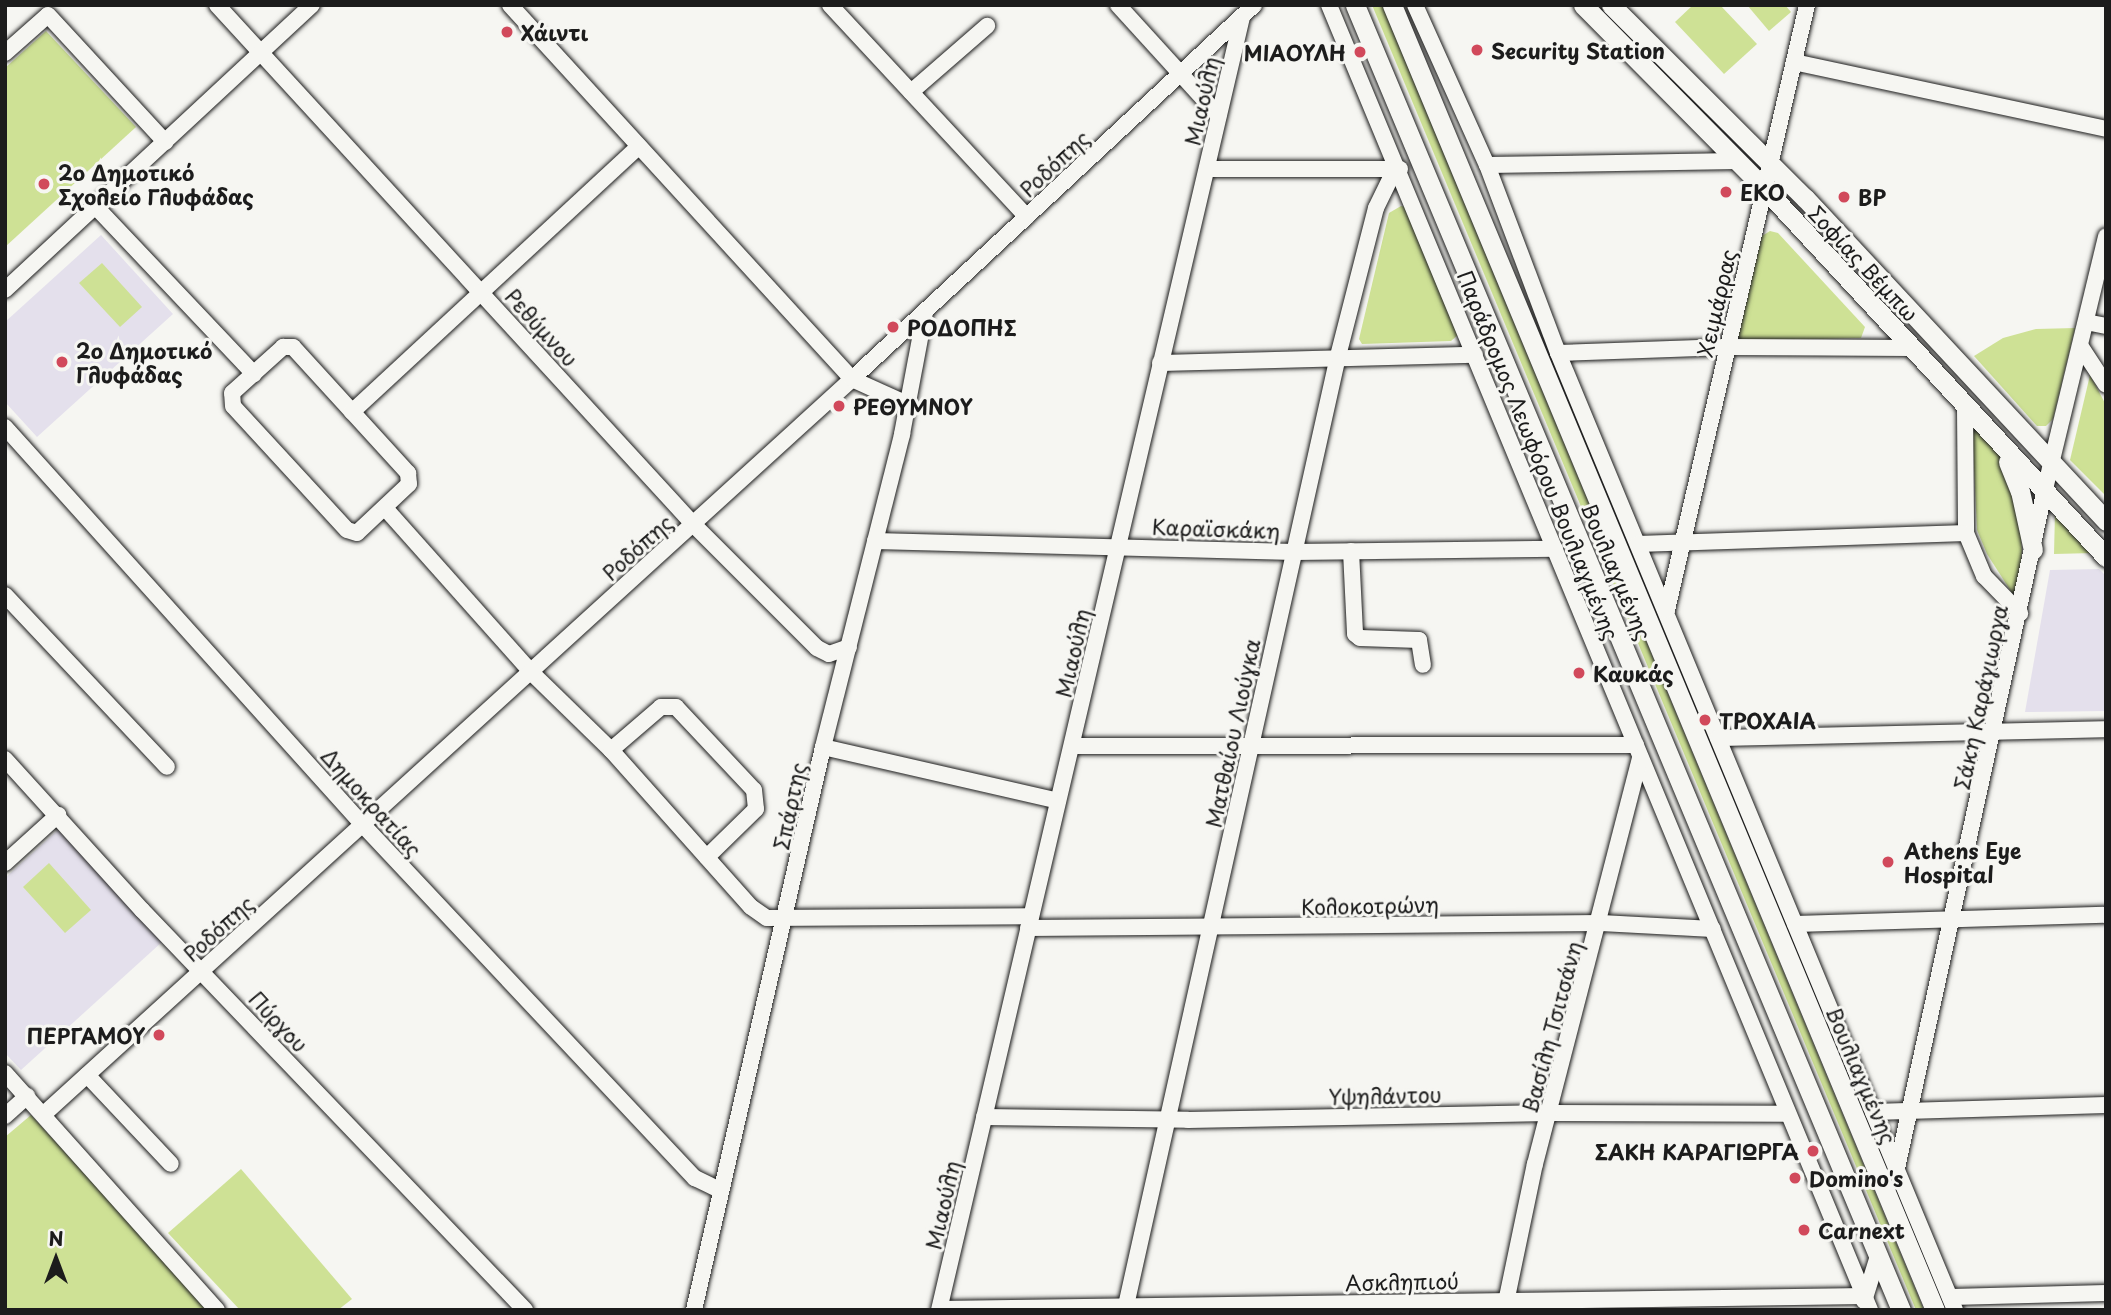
<!DOCTYPE html>
<meta charset="utf-8">
<style>
body{margin:0}
#map{position:relative;width:2111px;height:1315px;overflow:hidden;background:#f6f6f2;font-family:"Playpen Sans",sans-serif}
div>[style]{position:absolute}
.built>*{inset:0;background:#e4e0ec}
.green>*{inset:0;background:#cee195}
.roads{filter:drop-shadow(0 0 2px #1c1c1c) drop-shadow(0 0 2px #1c1c1c)}
.minor>*{height:16px;margin:-8px;padding:0 8px;transform-origin:8px;border-radius:8px;background:#f6f6f2}
.major>*{height:19px;margin:-9.5px;padding:0 9.5px;transform-origin:9.5px;border-radius:9.5px;background:#f6f6f2}
.dots>*{width:19px;height:19px;translate:-50% -50%;box-sizing:border-box;border:4px solid #f6f6f2;border-radius:50%}
span{translate:-50% -50%;white-space:nowrap;text-align:center;line-height:1.15;-webkit-text-stroke:6px #f6f6f2;paint-order:stroke}
.poi-label{font-size:21px;color:#1c1c1c;font-weight:700}
.left{translate:0 -50%;text-align:left}
.right{translate:-100% -50%;text-align:right}
.street-label{font-size:21px;color:#1c1c1c}
.frame{position:absolute;inset:0;border:7px solid #1c1c1c;pointer-events:none}
.north{position:absolute;left:21px;top:1224px;width:70px;height:70px;-webkit-text-stroke:5px #f6f6f2;paint-order:stroke;rotate:0deg;font-size:19px;font-weight:700;line-height:28px;text-align:center;color:#1c1c1c}
.north::after{content:'';display:block;margin:auto;width:24px;height:32px;background:#1c1c1c;clip-path:polygon(50% 0,100% 100%,50% 72%,0 100%)}
</style>
<div id="map">
<div class="built">
<div style="clip-path:polygon(101px 235px,173px 314px,37px 437px,5px 402px,5px 322px)"></div>
<div style="clip-path:polygon(2099px 569px,2106px 576px,2106px 711px,2025px 712px,2050px 570px)"></div>
<div style="clip-path:polygon(58px 830px,162px 942px,21px 1070px,5px 1053px,5px 878px)"></div>
</div>
<div class="green">
<div style="clip-path:polygon(1372px 5px,1382px 5px,1924px 1310px,1916px 1310px)"></div>
<div style="clip-path:polygon(1693px 5px,1720px 5px,1757px 44px,1724px 74px,1675px 22px)"></div>
<div style="clip-path:polygon(1747px 5px,1785px 5px,1791px 12px,1769px 31px)"></div>
<div style="clip-path:polygon(46px 31px,136px 127px,5px 247px,5px 68px)"></div>
<div style="clip-path:polygon(1401px 206px,1406px 207px,1459px 334px,1451px 341px,1362px 344px,1359px 339px,1389px 213px)"></div>
<div style="clip-path:polygon(1770px 231px,1778px 233px,1865px 327px,1861px 338px,1741px 341px,1737px 334px,1762px 236px)"></div>
<div style="clip-path:polygon(102px 263px,142px 307px,120px 327px,79px 283px)"></div>
<div style="clip-path:polygon(2075px 328px,2053px 419px,2046px 426px,2037px 426px,1974px 356px,2003px 338px,2036px 329px)"></div>
<div style="clip-path:polygon(2090px 375px,2106px 405px,2106px 496px,2070px 460px)"></div>
<div style="clip-path:polygon(1972px 425px,2003px 459px,2020px 522px,2022px 551px,2017px 593px,2012px 593px,1987px 554px,1977px 530px)"></div>
<div style="clip-path:polygon(2055px 513px,2094px 553px,2054px 554px)"></div>
<div style="clip-path:polygon(49px 863px,91px 910px,65px 933px,23px 887px)"></div>
<div style="clip-path:polygon(31px 1115px,160px 1256px,210px 1310px,5px 1310px,5px 1137px)"></div>
<div style="clip-path:polygon(241px 1169px,352px 1299px,338px 1310px,240px 1310px,168px 1233px)"></div>
</div>
<div class="roads">
<div class="minor">
<div style="left:217px;top:5px;width:704px;rotate:47.47deg"></div>
<div style="left:693px;top:524px;width:175px;rotate:45deg"></div>
<div style="left:817px;top:648px;width:13px;rotate:27deg"></div>
<div style="left:829px;top:654px;width:21px;rotate:-19deg"></div>
<div style="left:510px;top:5px;width:507px;rotate:47.56deg"></div>
<div style="left:852px;top:379px;width:60px;rotate:24.4deg"></div>
<div style="left:830px;top:5px;width:289px;rotate:47.1deg"></div>
<div style="left:1118px;top:5px;width:149px;rotate:47.7deg"></div>
<div style="left:1329px;top:5px;width:1413px;rotate:67.48deg"></div>
<div style="left:1415px;top:5px;width:175px;rotate:65.8deg"></div>
<div style="left:1487px;top:165px;width:201px;rotate:69.3deg"></div>
<div style="left:1558px;top:353px;width:1036px;rotate:67.47deg"></div>
<div style="left:5px;top:53px;width:57px;rotate:-41.5deg"></div>
<div style="left:48px;top:15px;width:173px;rotate:47.3deg"></div>
<div style="left:1794px;top:62px;width:319px;rotate:12.1deg"></div>
<div style="left:911px;top:92px;width:101px;rotate:-41deg"></div>
<div style="left:1487px;top:165px;width:250px;rotate:-0.9deg"></div>
<div style="left:1207px;top:169px;width:193px"></div>
<div style="left:96px;top:207px;width:230px;rotate:46.6deg"></div>
<div style="left:5px;top:290px;width:419px;rotate:-42.9deg"></div>
<div style="left:2086px;top:322px;width:20px;rotate:11deg"></div>
<div style="left:283px;top:347px;width:10px"></div>
<div style="left:293px;top:347px;width:171px;rotate:47.6deg"></div>
<div style="left:408px;top:473px;width:11px;rotate:85deg"></div>
<div style="left:409px;top:484px;width:71px;rotate:136.7deg"></div>
<div style="left:357px;top:533px;width:10px;rotate:-163deg"></div>
<div style="left:347px;top:530px;width:168px;rotate:-132.6deg"></div>
<div style="left:233px;top:406px;width:13px;rotate:-94deg"></div>
<div style="left:232px;top:393px;width:69px;rotate:-42deg"></div>
<div style="left:2081px;top:347px;width:45px;rotate:56.7deg"></div>
<div style="left:1558px;top:353px;width:169px;rotate:-2deg"></div>
<div style="left:1727px;top:347px;width:184px;rotate:0.3deg"></div>
<div style="left:1160px;top:363px;width:315px;rotate:-1.5deg"></div>
<div style="left:1965px;top:409px;width:124px;rotate:89.5deg"></div>
<div style="left:1966px;top:533px;width:47px;rotate:67.3deg"></div>
<div style="left:1984px;top:576px;width:52px;rotate:45.8deg"></div>
<div style="left:352px;top:412px;width:391px;rotate:-42.8deg"></div>
<div style="left:5px;top:427px;width:535px;rotate:48.03deg"></div>
<div style="left:363px;top:825px;width:485px;rotate:46.8deg"></div>
<div style="left:695px;top:1178px;width:28px;rotate:26deg"></div>
<div style="left:385px;top:508px;width:220px;rotate:48.3deg"></div>
<div style="left:531px;top:672px;width:112px;rotate:44.3deg"></div>
<div style="left:611px;top:750px;width:210px;rotate:48.3deg"></div>
<div style="left:751px;top:907px;width:19px;rotate:35deg"></div>
<div style="left:767px;top:918px;width:264px;rotate:-0.4deg"></div>
<div style="left:875px;top:541px;width:419px;rotate:1.5deg"></div>
<div style="left:1294px;top:552px;width:261px;rotate:-0.7deg"></div>
<div style="left:1638px;top:544px;width:328px;rotate:-1.9deg"></div>
<div style="left:1351px;top:551px;width:83px;rotate:87.2deg"></div>
<div style="left:1355px;top:634px;width:6px;rotate:39deg"></div>
<div style="left:1360px;top:638px;width:59px;rotate:1.9deg"></div>
<div style="left:1419px;top:640px;width:25px;rotate:81deg"></div>
<div style="left:5px;top:595px;width:236px;rotate:46.7deg"></div>
<div style="left:1667px;top:610px;width:621px;rotate:-76.97deg"></div>
<div style="left:1718px;top:738px;width:388px;rotate:-1.3deg"></div>
<div style="left:1072px;top:746px;width:564px;rotate:-0.1deg"></div>
<div style="left:823px;top:747px;width:241px;rotate:12.9deg"></div>
<div style="left:611px;top:750px;width:66px;rotate:-40.7deg"></div>
<div style="left:661px;top:707px;width:15px"></div>
<div style="left:676px;top:707px;width:114px;rotate:46.8deg"></div>
<div style="left:754px;top:790px;width:19px;rotate:84deg"></div>
<div style="left:756px;top:809px;width:69px;rotate:135.6deg"></div>
<div style="left:5px;top:759px;width:204px;rotate:47.8deg"></div>
<div style="left:142px;top:910px;width:554px;rotate:46.24deg"></div>
<div style="left:5px;top:863px;width:72px;rotate:-42.2deg"></div>
<div style="left:1795px;top:924px;width:311px;rotate:-1.7deg"></div>
<div style="left:1028px;top:928px;width:573px;rotate:-0.5deg"></div>
<div style="left:1601px;top:923px;width:112px;rotate:3.1deg"></div>
<div style="left:5px;top:1073px;width:318px;rotate:48.2deg"></div>
<div style="left:87px;top:1075px;width:122px;rotate:46.7deg"></div>
<div style="left:1873px;top:1112px;width:233px;rotate:-1.7deg"></div>
<div style="left:44px;top:1114px;width:1092px;rotate:-42.29deg"></div>
<div style="left:852px;top:379px;width:549px;rotate:-42.93deg"></div>
<div style="left:5px;top:1116px;width:30px;rotate:-42deg"></div>
<div style="left:984px;top:1117px;width:204px;rotate:0.8deg"></div>
<div style="left:1188px;top:1120px;width:361px;rotate:-1.1deg"></div>
<div style="left:1549px;top:1113px;width:238px;rotate:0.2deg"></div>
<div style="left:1897px;top:1168px;width:691px;rotate:-77.71deg"></div>
<div style="left:2044px;top:493px;width:264px;rotate:-76.4deg"></div>
<div style="left:1950px;top:1297px;width:156px;rotate:-1.5deg"></div>
<div style="left:1864px;top:1301px;width:47px;rotate:-72.7deg"></div>
<div style="left:1505px;top:1307px;width:146px;rotate:-78.2deg"></div>
<div style="left:1535px;top:1164px;width:420px;rotate:-75.5deg"></div>
<div style="left:940px;top:1309px;width:925px;rotate:-0.81deg"></div>
<div style="left:694px;top:1310px;width:578px;rotate:-77.09deg"></div>
<div style="left:823px;top:747px;width:323px;rotate:-75.8deg"></div>
<div style="left:902px;top:434px;width:124px;rotate:-79.3deg"></div>
<div style="left:939px;top:1310px;width:1328px;rotate:-76.81deg"></div>
<div style="left:1125px;top:1310px;width:977px;rotate:-77.41deg"></div>
<div style="left:1338px;top:356px;width:153px;rotate:-75.6deg"></div>
<div style="left:1376px;top:208px;width:43px;rotate:-64deg"></div>
</div>
<div class="major">
<div style="left:1355px;top:5px;width:1415px;rotate:67.3deg"></div>
<div style="left:1392px;top:5px;width:1413px;rotate:67.41deg"></div>
<div style="left:1583px;top:5px;width:259px;rotate:45.3deg"></div>
<div style="left:1765px;top:189px;width:502px;rotate:47.18deg"></div>
<div style="left:1611px;top:5px;width:274px;rotate:44.9deg"></div>
<div style="left:1805px;top:198px;width:442px;rotate:47deg"></div>
<div style="left:2008px;top:462px;width:31px;rotate:68deg"></div>
<div style="left:2020px;top:491px;width:60px;rotate:77.6deg"></div>
</div>
</div>
<div class="dots">
<div style="left:507px;top:32px;background:#d1495b"></div>
<div style="left:1477px;top:50px;background:#d1495b"></div>
<div style="left:1360px;top:52px;background:#d1495b"></div>
<div style="left:44px;top:184px;background:#d1495b"></div>
<div style="left:1726px;top:192px;background:#d1495b"></div>
<div style="left:1844px;top:197px;background:#d1495b"></div>
<div style="left:893px;top:327px;background:#d1495b"></div>
<div style="left:62px;top:362px;background:#d1495b"></div>
<div style="left:839px;top:406px;background:#d1495b"></div>
<div style="left:1579px;top:673px;background:#d1495b"></div>
<div style="left:1705px;top:720px;background:#d1495b"></div>
<div style="left:1888px;top:862px;background:#d1495b"></div>
<div style="left:159px;top:1035px;background:#d1495b"></div>
<div style="left:1813px;top:1151px;background:#d1495b"></div>
<div style="left:1795px;top:1178px;background:#d1495b"></div>
<div style="left:1804px;top:1230px;background:#d1495b"></div>
</div>
<div class="poi-label">
<span class="left" style="left:521px;top:32px">Χάιντι</span>
<span class="left" style="left:1491px;top:50px">Security Station</span>
<span class="right" style="left:1346px;top:52px">ΜΙΑΟΥΛΗ</span>
<span class="left" style="left:58px;top:184px">2ο Δημοτικό<br>Σχολείο Γλυφάδας</span>
<span class="left" style="left:1740px;top:192px">EKO</span>
<span class="left" style="left:1858px;top:197px">BP</span>
<span class="left" style="left:907px;top:327px">ΡΟΔΟΠΗΣ</span>
<span class="left" style="left:76px;top:362px">2ο Δημοτικό<br>Γλυφάδας</span>
<span class="left" style="left:853px;top:406px">ΡΕΘΥΜΝΟΥ</span>
<span class="left" style="left:1593px;top:673px">Καυκάς</span>
<span class="left" style="left:1719px;top:720px">ΤΡΟΧΑΙΑ</span>
<span class="left" style="left:1904px;top:862px">Athens Eye<br>Hospital</span>
<span class="right" style="left:145px;top:1035px">ΠΕΡΓΑΜΟΥ</span>
<span class="right" style="left:1799px;top:1151px">ΣΑΚΗ ΚΑΡΑΓΙΩΡΓΑ</span>
<span class="left" style="left:1809px;top:1178px">Domino's</span>
<span class="left" style="left:1818px;top:1230px">Carnext</span>
</div>
<div class="street-label">
<span style="left:1201px;top:101px;rotate:-77deg">Μιαούλη</span>
<span style="left:1054px;top:163px;rotate:-43deg">Ροδόπης</span>
<span style="left:1864px;top:263px;rotate:47deg">Σοφίας Βέμπω</span>
<span style="left:1716px;top:303px;rotate:-77deg">Χειμάρρας</span>
<span style="left:542px;top:327px;rotate:48deg">Ρεθύμνου</span>
<span style="left:1539px;top:455px;rotate:68deg">Παράδρομος Λεωφόρου Βουλιαγμένης</span>
<span style="left:1216px;top:528px;rotate:2deg">Καραϊσκάκη</span>
<span style="left:637px;top:547px;rotate:-42deg">Ροδόπης</span>
<span style="left:1617px;top:571px;rotate:67deg">Βουλιαγμένης</span>
<span style="left:1072px;top:653px;rotate:-77deg">Μιαούλη</span>
<span style="left:1980px;top:697px;rotate:-78deg">Σάκη Καράγιωργα</span>
<span style="left:1232px;top:733px;rotate:-78deg">Ματθαίου Λιούγκα</span>
<span style="left:372px;top:802px;rotate:48deg">Δημοκρατίας</span>
<span style="left:789px;top:806px;rotate:-78deg">Σπάρτης</span>
<span style="left:1370px;top:905px;rotate:-1deg">Κολοκοτρώνη</span>
<span style="left:218px;top:928px;rotate:-42deg">Ροδόπης</span>
<span style="left:279px;top:1021px;rotate:47deg">Πύργου</span>
<span style="left:1551px;top:1027px;rotate:-75deg">Βασίλη Τσιτσάνη</span>
<span style="left:1862px;top:1075px;rotate:67deg">Βουλιαγμένης</span>
<span style="left:1385px;top:1095px;rotate:-1deg">Υψηλάντου</span>
<span style="left:942px;top:1205px;rotate:-77deg">Μιαούλη</span>
<span style="left:1402px;top:1281px;rotate:-1deg">Ασκληπιού</span>
</div>
<div class="frame"></div>
<div class="north">N</div>
</div>
